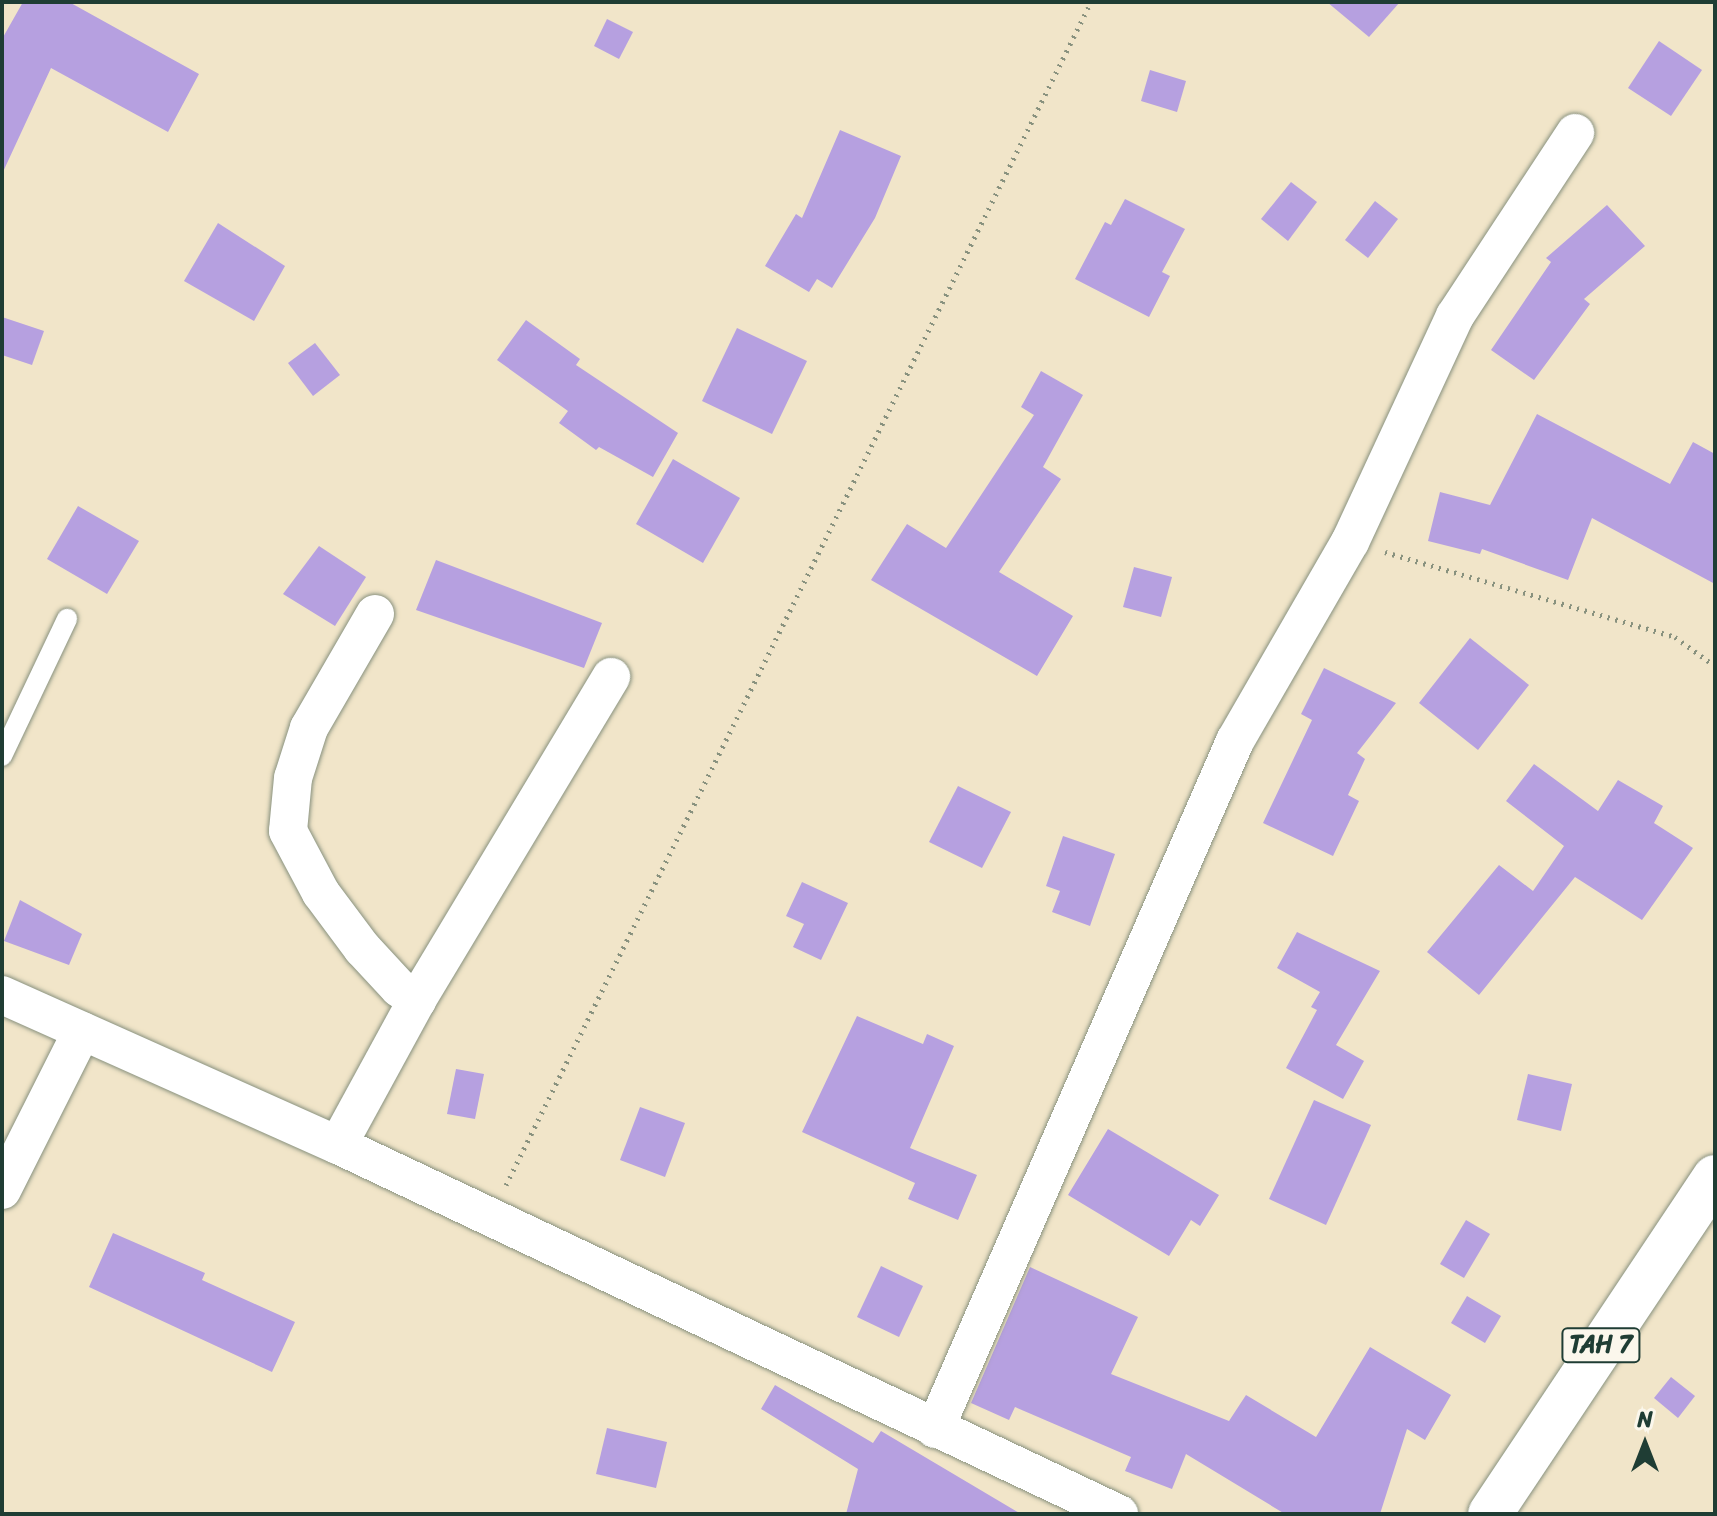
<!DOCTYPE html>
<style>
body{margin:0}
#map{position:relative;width:1717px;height:1516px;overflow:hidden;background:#f1e5c9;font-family:Sriracha,sans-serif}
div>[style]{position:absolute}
.building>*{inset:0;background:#b6a0e0}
.path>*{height:5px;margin-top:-2.5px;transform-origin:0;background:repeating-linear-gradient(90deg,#88917e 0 2px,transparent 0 8px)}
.roads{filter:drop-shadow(0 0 2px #88917e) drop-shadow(0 0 2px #88917e)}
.lane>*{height:20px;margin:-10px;padding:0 10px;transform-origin:10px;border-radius:10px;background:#fff}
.street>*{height:38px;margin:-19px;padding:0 19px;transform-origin:19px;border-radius:19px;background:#fff}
.highway>*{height:44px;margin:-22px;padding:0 22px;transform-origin:22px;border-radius:22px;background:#fff}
span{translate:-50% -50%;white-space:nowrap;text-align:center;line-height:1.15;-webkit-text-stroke:8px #fbf7ec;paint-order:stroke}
.shield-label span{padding:2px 6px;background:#fbf7ec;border:2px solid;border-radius:6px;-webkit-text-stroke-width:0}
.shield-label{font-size:24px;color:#1f3d34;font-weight:700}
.frame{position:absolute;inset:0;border:4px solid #1f3d34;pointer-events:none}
.north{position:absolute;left:1605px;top:1404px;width:80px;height:80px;-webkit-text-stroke:6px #fbf7ec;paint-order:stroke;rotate:0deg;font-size:22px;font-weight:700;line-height:32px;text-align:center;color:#1f3d34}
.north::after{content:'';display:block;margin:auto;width:28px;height:36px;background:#1f3d34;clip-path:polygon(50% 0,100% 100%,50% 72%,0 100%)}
</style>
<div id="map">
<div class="building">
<div style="clip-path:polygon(23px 2px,69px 2px,199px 74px,168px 132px,51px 68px,2px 174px,2px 39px)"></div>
<div style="clip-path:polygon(1327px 2px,1400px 2px,1369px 37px)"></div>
<div style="clip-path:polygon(607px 19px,633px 32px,619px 59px,594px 46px)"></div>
<div style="clip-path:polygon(1659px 41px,1702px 70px,1671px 116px,1628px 88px)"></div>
<div style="clip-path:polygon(1150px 70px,1186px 81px,1177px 112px,1141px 101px)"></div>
<div style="clip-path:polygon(840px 130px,901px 156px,875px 218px,832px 288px,817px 279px,809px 292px,765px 266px,796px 214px,802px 218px)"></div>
<div style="clip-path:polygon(1291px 182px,1317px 202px,1288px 241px,1261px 219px)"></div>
<div style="clip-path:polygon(1125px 199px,1185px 229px,1162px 272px,1170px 276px,1149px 317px,1075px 279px,1105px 222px,1111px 225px)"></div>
<div style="clip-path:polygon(1375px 201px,1398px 219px,1368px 258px,1345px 240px)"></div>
<div style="clip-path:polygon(1607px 205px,1645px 246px,1584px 299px,1590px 304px,1534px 380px,1491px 350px,1551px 262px,1546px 258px)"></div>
<div style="clip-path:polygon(218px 223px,285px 266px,254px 321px,184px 281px)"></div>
<div style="clip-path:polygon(2px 317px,44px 331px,32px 365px,2px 355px)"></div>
<div style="clip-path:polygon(526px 320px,580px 359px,576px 365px,678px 433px,653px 477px,599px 447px,596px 450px,559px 423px,568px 411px,497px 360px)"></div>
<div style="clip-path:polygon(737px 328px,807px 361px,772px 434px,702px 401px)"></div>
<div style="clip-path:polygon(315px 343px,340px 375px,313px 396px,288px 363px)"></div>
<div style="clip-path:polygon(1041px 371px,1083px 395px,1043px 467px,1061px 479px,999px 572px,1073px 616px,1037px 676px,871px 580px,907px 524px,946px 548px,1034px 415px,1021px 407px)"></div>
<div style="clip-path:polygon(1537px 414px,1670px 484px,1693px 442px,1715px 454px,1715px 584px,1592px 518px,1568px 580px,1482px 549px,1480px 554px,1428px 541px,1440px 492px,1490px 505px)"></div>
<div style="clip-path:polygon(673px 459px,740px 498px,703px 563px,636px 524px)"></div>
<div style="clip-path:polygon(78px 506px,139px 541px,107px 594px,47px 559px)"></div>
<div style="clip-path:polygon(319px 546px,366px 577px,335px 626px,283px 594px)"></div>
<div style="clip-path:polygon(436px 560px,602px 623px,584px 668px,416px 610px)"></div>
<div style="clip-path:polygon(1134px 567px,1172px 577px,1161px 617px,1123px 607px)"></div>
<div style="clip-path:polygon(1470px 638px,1529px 685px,1478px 750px,1419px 703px)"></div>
<div style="clip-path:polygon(1324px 668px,1396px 703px,1357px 753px,1365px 759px,1348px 795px,1359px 801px,1333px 856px,1263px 823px,1312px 720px,1301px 714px)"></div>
<div style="clip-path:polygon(1534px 764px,1598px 811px,1618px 780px,1663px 806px,1654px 823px,1693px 848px,1642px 920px,1575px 877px,1479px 995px,1427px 952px,1499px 865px,1533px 891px,1564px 846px,1506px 801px)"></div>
<div style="clip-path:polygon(958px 786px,1011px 812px,982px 868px,929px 842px)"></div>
<div style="clip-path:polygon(1063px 836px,1115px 854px,1090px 926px,1052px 912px,1060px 891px,1046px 886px)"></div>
<div style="clip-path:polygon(802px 882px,848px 903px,821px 960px,793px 947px,804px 924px,786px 916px)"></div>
<div style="clip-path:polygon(20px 900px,82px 934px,69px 965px,4px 941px)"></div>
<div style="clip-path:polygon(1297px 932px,1380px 971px,1336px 1045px,1364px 1061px,1343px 1099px,1286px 1068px,1317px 1010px,1311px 1007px,1320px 992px,1277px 968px)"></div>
<div style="clip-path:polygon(857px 1016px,923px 1044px,927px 1034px,954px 1046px,910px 1148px,977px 1175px,958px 1220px,908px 1199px,915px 1183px,802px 1132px)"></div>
<div style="clip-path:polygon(456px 1069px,484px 1074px,475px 1119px,447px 1114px)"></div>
<div style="clip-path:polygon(1528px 1074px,1572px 1084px,1561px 1131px,1517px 1120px)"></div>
<div style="clip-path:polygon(1314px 1100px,1371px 1125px,1326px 1225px,1269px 1199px)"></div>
<div style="clip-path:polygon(640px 1107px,685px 1123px,665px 1177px,620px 1160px)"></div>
<div style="clip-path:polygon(1108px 1129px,1219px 1195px,1200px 1226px,1191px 1220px,1169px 1256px,1068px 1195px)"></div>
<div style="clip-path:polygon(1466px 1220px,1490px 1234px,1464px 1278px,1440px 1264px)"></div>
<div style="clip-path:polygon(113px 1233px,205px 1273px,202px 1280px,295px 1322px,272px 1372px,89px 1287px)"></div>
<div style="clip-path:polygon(881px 1266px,923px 1286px,899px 1337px,857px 1317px)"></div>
<div style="clip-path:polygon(1030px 1267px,1138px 1317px,1111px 1374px,1229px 1421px,1246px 1395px,1316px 1437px,1370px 1347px,1451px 1395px,1425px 1440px,1407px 1429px,1380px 1514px,1285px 1514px,1186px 1454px,1172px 1489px,1125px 1471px,1131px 1457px,1015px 1407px,1009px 1420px,971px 1403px)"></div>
<div style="clip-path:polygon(1467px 1296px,1501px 1316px,1485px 1343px,1451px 1323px)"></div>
<div style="clip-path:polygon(1671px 1377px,1695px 1396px,1678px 1418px,1654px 1398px)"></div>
<div style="clip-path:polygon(775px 1385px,873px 1443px,881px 1431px,1021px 1514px,846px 1514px,858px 1469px,761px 1409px)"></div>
<div style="clip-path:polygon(607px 1428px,667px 1442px,656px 1488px,596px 1474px)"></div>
</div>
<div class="path">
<div style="left:1385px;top:552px;width:302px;rotate:16.3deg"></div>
<div style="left:1675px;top:637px;width:49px;rotate:35.9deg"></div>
<div style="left:506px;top:1185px;width:1320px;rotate:-63.69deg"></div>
</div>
<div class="roads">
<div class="lane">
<div style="left:2px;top:756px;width:152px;rotate:-64.6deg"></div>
</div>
<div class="street">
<div style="left:375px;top:614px;width:132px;rotate:120.1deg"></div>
<div style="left:309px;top:728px;width:52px;rotate:107.7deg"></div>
<div style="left:293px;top:778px;width:53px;rotate:95.4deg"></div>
<div style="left:288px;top:831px;width:70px;rotate:62deg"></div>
<div style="left:321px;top:893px;width:69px;rotate:53.3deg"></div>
<div style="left:362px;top:948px;width:54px;rotate:47.2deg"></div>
<div style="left:399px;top:988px;width:22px;rotate:34deg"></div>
<div style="left:2px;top:995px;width:368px;rotate:24.1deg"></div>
<div style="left:338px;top:1145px;width:864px;rotate:25.29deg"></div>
<div style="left:338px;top:1145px;width:165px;rotate:-61.4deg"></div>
<div style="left:417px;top:1000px;width:377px;rotate:-59deg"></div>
<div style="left:2px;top:1190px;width:178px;rotate:-63.3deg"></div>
<div style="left:935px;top:1429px;width:751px;rotate:-66.44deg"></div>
<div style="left:1235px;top:741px;width:230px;rotate:-60deg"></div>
<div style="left:1350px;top:542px;width:249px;rotate:-65.1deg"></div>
<div style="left:1455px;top:316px;width:219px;rotate:-56.7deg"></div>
</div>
<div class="highway">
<div style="left:1490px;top:1514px;width:405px;rotate:-56.3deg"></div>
</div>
</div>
<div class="shield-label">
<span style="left:1601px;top:1345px">TAH 7</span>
</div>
<div class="frame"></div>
<div class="north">N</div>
</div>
